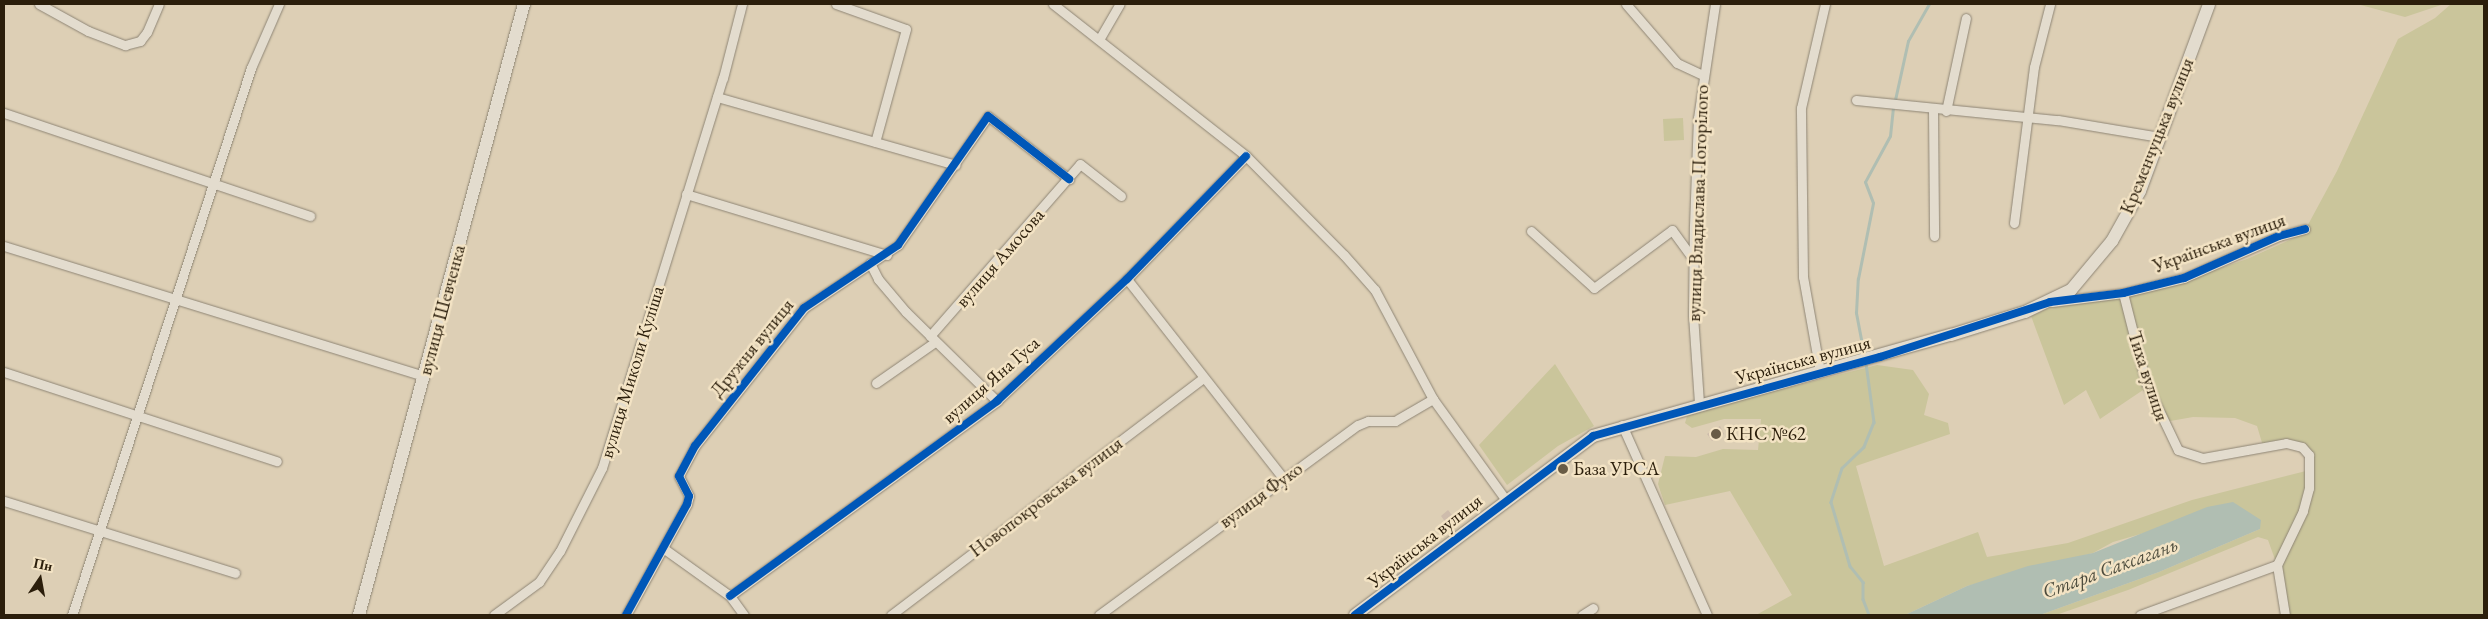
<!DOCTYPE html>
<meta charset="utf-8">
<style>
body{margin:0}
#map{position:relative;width:2488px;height:619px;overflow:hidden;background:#ddcfb5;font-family:"EB Garamond",serif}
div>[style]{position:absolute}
.green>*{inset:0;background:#cac59b}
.water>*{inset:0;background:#b0beb2}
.stream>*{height:2.5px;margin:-1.25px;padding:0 1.25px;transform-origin:1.25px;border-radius:1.25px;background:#b0beb2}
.building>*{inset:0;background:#cebcac}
.roads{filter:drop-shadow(0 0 1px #8e8575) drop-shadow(0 0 1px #8e8575)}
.street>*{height:9px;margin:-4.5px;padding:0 4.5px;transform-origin:4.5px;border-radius:4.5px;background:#e3dcce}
.secondary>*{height:12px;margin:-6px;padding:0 6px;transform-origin:6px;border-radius:6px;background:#e3dcce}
.cycleway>*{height:8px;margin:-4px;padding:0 4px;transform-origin:4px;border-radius:4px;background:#0057b8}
.dots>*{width:14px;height:14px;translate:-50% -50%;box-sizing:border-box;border:2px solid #f3e3c4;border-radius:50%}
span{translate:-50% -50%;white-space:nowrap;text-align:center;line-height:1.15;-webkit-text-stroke:5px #f3e3c4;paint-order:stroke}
.street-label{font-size:19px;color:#2b1e0b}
.poi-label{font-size:19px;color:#2b1e0b}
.left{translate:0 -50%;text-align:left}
.water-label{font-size:20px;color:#4d4c3d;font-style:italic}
.frame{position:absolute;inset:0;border:5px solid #2b1e0b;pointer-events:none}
.north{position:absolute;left:15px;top:554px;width:50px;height:50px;-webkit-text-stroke:4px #f3e3c4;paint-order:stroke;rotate:12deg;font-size:14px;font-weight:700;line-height:20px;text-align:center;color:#2b1e0b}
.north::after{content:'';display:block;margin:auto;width:18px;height:22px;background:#2b1e0b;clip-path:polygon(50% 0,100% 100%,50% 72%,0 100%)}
</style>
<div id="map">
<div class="green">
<div style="clip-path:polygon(2357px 4px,2444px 4px,2405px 17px)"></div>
<div style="clip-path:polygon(2451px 4px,2484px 4px,2484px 615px,2285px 615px,2277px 565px,2268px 540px,2258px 537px,2128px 590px,2056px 615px,2040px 615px,2159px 572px,2260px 529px,2144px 533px,2113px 542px,2093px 553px,1967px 586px,1905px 615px,1756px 615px,1792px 595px,1730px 491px,1665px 505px,1658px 484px,1665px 456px,1696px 457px,1723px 449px,1758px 450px,1761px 419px,1724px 419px,1692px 428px,1685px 423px,1688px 413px,1877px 365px,1913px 370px,1929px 394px,1924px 415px,1948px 423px,1950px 434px,1856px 466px,1884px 566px,1978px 532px,1987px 557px,2068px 543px,2192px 500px,2310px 470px,2302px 447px,2263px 446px,2257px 426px,2235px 418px,2193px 417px,2159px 423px,2143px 390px,2100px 419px,2086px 390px,2064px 405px,2031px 316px,2053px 306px,2156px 290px,2247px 259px,2303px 234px,2337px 171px,2398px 39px,2435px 18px)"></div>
<div style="clip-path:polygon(1683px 118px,1684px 140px,1664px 141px,1663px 119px)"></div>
<div style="clip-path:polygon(1555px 364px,1594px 426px,1558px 446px,1507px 485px,1479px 445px)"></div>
</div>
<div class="water">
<div style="clip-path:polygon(2233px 502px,2261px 520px,2260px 529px,2159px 572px,2040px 615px,1905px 615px,1967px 586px,2028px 566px,2093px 553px,2207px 507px)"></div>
</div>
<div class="stream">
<div style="left:1895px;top:100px;width:60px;rotate:-77.6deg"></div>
<div style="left:1908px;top:41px;width:43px;rotate:-60.4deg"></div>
<div style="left:1864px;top:355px;width:43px;rotate:-100.8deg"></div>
<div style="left:1856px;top:313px;width:34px;rotate:-87deg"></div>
<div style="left:1858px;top:279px;width:77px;rotate:-78.8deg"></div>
<div style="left:1873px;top:203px;width:22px;rotate:-111deg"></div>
<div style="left:1865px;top:182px;width:52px;rotate:-61.5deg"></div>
<div style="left:1890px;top:136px;width:27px;rotate:-84deg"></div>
<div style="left:1866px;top:363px;width:60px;rotate:82.3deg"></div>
<div style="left:1874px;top:422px;width:27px;rotate:112deg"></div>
<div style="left:1864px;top:447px;width:30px;rotate:136deg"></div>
<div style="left:1842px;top:468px;width:36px;rotate:108deg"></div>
<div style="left:1831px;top:502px;width:67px;rotate:73.5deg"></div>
<div style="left:1850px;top:566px;width:21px;rotate:51deg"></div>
<div style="left:1863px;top:582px;width:17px;rotate:90deg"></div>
<div style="left:1863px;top:599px;width:17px;rotate:69deg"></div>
</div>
<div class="building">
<div style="clip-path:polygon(1720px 426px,1724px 434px,1712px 441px,1707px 434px)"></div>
<div style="clip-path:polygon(1448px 510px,1457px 521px,1449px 527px,1441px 516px)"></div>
</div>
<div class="roads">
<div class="street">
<div style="left:39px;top:4px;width:56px;rotate:28.9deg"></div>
<div style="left:88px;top:31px;width:40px;rotate:21deg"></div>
<div style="left:125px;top:45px;width:16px;rotate:-15deg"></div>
<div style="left:140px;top:41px;width:11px;rotate:-52deg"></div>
<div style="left:147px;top:32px;width:30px;rotate:-67deg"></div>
<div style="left:836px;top:4px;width:74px;rotate:19.7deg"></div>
<div style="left:906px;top:29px;width:117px;rotate:105.3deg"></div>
<div style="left:1053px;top:4px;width:246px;rotate:38.2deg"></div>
<div style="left:1246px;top:156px;width:139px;rotate:45.3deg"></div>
<div style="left:1344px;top:255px;width:47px;rotate:48.5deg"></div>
<div style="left:1375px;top:290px;width:123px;rotate:62deg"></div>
<div style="left:1433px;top:399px;width:123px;rotate:54.2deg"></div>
<div style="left:1626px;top:4px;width:78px;rotate:49.2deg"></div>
<div style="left:1677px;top:63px;width:29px;rotate:25deg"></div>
<div style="left:1100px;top:38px;width:39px;rotate:-60deg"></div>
<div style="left:717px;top:97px;width:248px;rotate:15.9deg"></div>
<div style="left:1856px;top:100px;width:203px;rotate:5.7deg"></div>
<div style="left:2058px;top:120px;width:103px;rotate:9.5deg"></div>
<div style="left:1933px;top:110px;width:126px;rotate:89.5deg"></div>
<div style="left:1946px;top:111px;width:95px;rotate:-77.9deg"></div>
<div style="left:4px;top:113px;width:323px;rotate:18.6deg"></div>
<div style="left:686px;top:194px;width:210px;rotate:16.9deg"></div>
<div style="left:2014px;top:223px;width:157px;rotate:-82.7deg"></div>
<div style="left:2034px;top:67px;width:65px;rotate:-75.7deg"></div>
<div style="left:1531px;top:231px;width:85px;rotate:42.1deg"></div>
<div style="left:1594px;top:288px;width:97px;rotate:-36.6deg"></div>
<div style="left:1672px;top:230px;width:36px;rotate:54deg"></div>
<div style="left:4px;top:246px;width:440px;rotate:17.2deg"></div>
<div style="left:870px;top:263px;width:18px;rotate:63deg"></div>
<div style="left:878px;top:279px;width:43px;rotate:49.7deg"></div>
<div style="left:906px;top:312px;width:127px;rotate:44.4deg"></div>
<div style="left:1127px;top:279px;width:253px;rotate:51.9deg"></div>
<div style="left:2123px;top:293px;width:93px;rotate:75.7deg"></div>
<div style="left:2146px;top:383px;width:74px;rotate:64.5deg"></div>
<div style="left:2178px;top:450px;width:26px;rotate:18deg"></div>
<div style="left:2203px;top:458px;width:84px;rotate:-10.2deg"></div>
<div style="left:2286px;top:443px;width:16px;rotate:14deg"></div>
<div style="left:2302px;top:447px;width:11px;rotate:49deg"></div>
<div style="left:2309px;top:455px;width:33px;rotate:90deg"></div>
<div style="left:2309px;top:488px;width:24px;rotate:105deg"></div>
<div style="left:2303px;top:511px;width:60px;rotate:115.7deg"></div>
<div style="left:2277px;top:565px;width:51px;rotate:80.9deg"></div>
<div style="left:2052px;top:302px;width:72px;rotate:-7.2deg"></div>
<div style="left:2123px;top:293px;width:63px;rotate:-13.8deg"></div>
<div style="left:2184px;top:278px;width:104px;rotate:-23.9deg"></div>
<div style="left:2279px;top:236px;width:27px;rotate:-15deg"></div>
<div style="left:930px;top:336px;width:228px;rotate:-48.9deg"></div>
<div style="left:1080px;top:164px;width:52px;rotate:38deg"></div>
<div style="left:4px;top:372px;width:287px;rotate:18.1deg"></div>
<div style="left:1820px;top:372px;width:97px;rotate:-100.1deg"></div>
<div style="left:1803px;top:277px;width:169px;rotate:-90.7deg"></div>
<div style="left:1801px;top:108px;width:107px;rotate:-77deg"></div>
<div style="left:876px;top:383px;width:72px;rotate:-34.8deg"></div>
<div style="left:1699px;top:403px;width:88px;rotate:-93.9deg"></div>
<div style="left:1693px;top:315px;width:89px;rotate:-89.4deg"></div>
<div style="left:1694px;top:226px;width:108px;rotate:-87.9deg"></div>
<div style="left:1698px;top:118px;width:115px;rotate:-81.5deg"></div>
<div style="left:1622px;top:425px;width:208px;rotate:65.9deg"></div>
<div style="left:4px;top:501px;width:242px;rotate:17.3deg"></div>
<div style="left:663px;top:548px;width:82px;rotate:35.6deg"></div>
<div style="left:730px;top:596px;width:24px;rotate:54deg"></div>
<div style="left:730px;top:596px;width:331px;rotate:-36.1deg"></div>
<div style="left:997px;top:401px;width:178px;rotate:-43.2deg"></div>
<div style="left:1127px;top:279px;width:171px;rotate:-45.9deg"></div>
<div style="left:72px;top:615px;width:576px;rotate:-71.88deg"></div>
<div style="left:251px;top:68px;width:70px;rotate:-66.4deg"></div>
<div style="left:494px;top:615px;width:56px;rotate:-36.3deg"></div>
<div style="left:539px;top:582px;width:37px;rotate:-56deg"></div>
<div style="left:560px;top:551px;width:93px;rotate:-63.2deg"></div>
<div style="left:602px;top:468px;width:408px;rotate:-72.8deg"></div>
<div style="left:723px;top:78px;width:76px;rotate:-75.6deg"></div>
<div style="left:626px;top:615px;width:127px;rotate:-61.2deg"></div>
<div style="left:687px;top:504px;width:8px;rotate:-76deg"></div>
<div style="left:689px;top:496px;width:22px;rotate:-117deg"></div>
<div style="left:679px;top:476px;width:34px;rotate:-62deg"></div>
<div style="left:695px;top:446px;width:176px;rotate:-51.7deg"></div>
<div style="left:804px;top:308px;width:113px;rotate:-33.8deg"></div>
<div style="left:898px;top:245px;width:157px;rotate:-55.1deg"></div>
<div style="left:988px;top:116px;width:103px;rotate:37.9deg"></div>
<div style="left:891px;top:615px;width:390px;rotate:-37.2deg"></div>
<div style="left:1099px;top:615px;width:321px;rotate:-36.3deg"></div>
<div style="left:1358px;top:425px;width:11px;rotate:-22deg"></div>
<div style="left:1368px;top:421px;width:27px"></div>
<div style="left:1395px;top:421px;width:44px;rotate:-30.1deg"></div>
<div style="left:1582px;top:615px;width:13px;rotate:-32deg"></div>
<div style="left:2140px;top:615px;width:146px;rotate:-20.1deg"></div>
</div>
<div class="secondary">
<div style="left:359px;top:615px;width:633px;rotate:-74.89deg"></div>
<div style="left:1355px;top:615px;width:298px;rotate:-36.9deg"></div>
<div style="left:1593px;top:436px;width:372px;rotate:-15.8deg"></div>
<div style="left:1951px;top:335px;width:77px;rotate:-17.3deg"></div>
<div style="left:2025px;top:312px;width:51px;rotate:-25.6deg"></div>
<div style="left:2071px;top:290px;width:64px;rotate:-50.1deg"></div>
<div style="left:2112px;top:241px;width:57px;rotate:-60.8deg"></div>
<div style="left:2140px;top:191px;width:199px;rotate:-69.7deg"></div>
</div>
</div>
<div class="cycleway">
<div style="left:730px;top:596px;width:331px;rotate:-36.1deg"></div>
<div style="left:997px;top:401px;width:178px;rotate:-43.2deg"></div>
<div style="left:1127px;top:279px;width:171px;rotate:-45.9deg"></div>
<div style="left:626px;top:615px;width:127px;rotate:-61.2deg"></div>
<div style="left:687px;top:504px;width:8px;rotate:-76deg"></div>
<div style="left:689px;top:496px;width:22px;rotate:-117deg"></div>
<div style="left:679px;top:476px;width:34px;rotate:-62deg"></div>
<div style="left:695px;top:446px;width:176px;rotate:-51.7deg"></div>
<div style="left:804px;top:308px;width:113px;rotate:-33.8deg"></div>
<div style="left:898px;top:245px;width:157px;rotate:-55.1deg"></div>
<div style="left:988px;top:116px;width:103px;rotate:37.9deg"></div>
<div style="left:1355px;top:615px;width:298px;rotate:-36.9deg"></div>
<div style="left:1593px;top:436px;width:298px;rotate:-15.4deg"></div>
<div style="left:1880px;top:357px;width:179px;rotate:-17.9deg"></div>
<div style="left:2050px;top:302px;width:74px;rotate:-7deg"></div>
<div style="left:2123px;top:293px;width:63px;rotate:-13.8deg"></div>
<div style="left:2184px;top:278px;width:104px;rotate:-23.9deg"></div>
<div style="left:2279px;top:236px;width:27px;rotate:-15deg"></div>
</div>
<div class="dots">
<div style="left:1716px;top:434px;background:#695c46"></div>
<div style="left:1563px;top:469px;background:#695c46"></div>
</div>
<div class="street-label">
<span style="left:2157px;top:136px;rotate:-68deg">Кременчуцька вулиця</span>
<span style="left:1698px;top:203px;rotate:-88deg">вулиця Владислава Погорілого</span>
<span style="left:2219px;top:243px;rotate:-20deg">Українська вулиця</span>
<span style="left:1000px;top:258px;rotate:-49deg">вулиця Амосова</span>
<span style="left:442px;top:310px;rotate:-75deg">вулиця Шевченка</span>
<span style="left:752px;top:348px;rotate:-51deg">Дружня вулиця</span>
<span style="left:1803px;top:360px;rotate:-15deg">Українська вулиця</span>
<span style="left:632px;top:372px;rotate:-73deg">вулиця Миколи Куліша</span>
<span style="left:2148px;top:376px;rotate:72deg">Тиха вулиця</span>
<span style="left:991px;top:380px;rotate:-41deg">вулиця Яна Гуса</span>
<span style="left:1261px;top:495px;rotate:-36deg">вулиця Фуко</span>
<span style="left:1046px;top:497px;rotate:-37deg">Новопокровська вулиця</span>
<span style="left:1425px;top:541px;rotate:-38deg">Українська вулиця</span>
</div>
<div class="poi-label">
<span class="left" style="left:1726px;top:434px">КНС №62</span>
<span class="left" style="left:1573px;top:469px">База УРСА</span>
</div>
<div class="water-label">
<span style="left:2110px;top:568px;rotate:-20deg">Стара Саксагань</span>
</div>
<div class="frame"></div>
<div class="north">Пн</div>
</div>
